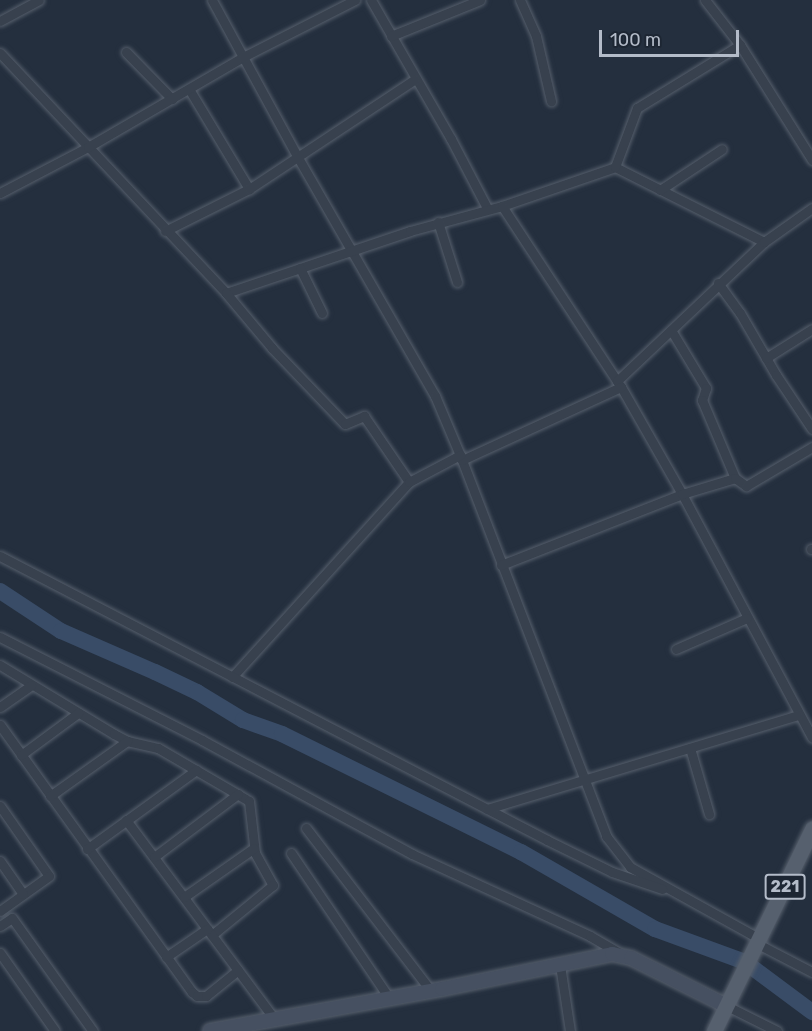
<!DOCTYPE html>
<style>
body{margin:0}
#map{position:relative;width:812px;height:1031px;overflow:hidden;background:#242f3e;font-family:Rubik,sans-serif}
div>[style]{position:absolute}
.river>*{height:16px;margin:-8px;padding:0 8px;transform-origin:8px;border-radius:8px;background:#394c67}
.roads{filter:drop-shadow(0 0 2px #565f6c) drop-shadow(0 0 2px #565f6c)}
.street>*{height:9px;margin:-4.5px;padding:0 4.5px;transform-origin:4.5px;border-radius:4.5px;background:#38414e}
.secondary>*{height:14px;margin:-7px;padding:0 7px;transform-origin:7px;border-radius:7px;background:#465061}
.primary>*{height:15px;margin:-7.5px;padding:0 7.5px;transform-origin:7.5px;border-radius:7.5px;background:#56606e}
span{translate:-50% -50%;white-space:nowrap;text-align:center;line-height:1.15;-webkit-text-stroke:6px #1d2633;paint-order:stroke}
.shield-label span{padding:2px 4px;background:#1d2633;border:2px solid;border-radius:4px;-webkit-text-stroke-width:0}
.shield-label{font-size:16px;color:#b4bcc9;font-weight:700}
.scale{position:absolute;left:599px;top:30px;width:140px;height:27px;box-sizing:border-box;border:3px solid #b4bcc9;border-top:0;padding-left:8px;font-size:18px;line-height:21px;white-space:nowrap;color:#b4bcc9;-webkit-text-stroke:4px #1d2633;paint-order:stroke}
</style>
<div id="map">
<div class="river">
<div style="left:0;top:591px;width:73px;rotate:33.3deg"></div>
<div style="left:61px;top:631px;width:103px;rotate:23.6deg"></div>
<div style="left:155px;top:672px;width:47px;rotate:25.5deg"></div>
<div style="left:197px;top:692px;width:54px;rotate:31.3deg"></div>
<div style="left:243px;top:720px;width:41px;rotate:19.7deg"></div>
<div style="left:282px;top:734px;width:267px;rotate:26.3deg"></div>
<div style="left:521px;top:852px;width:155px;rotate:29.9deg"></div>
<div style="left:655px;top:929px;width:96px;rotate:20.1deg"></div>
<div style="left:745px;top:962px;width:84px;rotate:36.7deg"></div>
</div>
<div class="roads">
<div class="street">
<div style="left:212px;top:0;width:178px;rotate:61.4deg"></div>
<div style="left:297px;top:156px;width:277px;rotate:60.1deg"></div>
<div style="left:435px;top:396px;width:69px;rotate:67.1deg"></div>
<div style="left:462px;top:460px;width:403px;rotate:69deg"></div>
<div style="left:606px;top:836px;width:39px;rotate:52deg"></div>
<div style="left:630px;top:867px;width:146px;rotate:29deg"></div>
<div style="left:371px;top:0;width:160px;rotate:60.1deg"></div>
<div style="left:451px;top:139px;width:78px;rotate:62.4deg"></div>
<div style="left:520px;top:0;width:39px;rotate:66deg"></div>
<div style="left:536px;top:36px;width:67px;rotate:77deg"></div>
<div style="left:705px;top:0;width:57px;rotate:52.1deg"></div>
<div style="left:740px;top:45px;width:136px;rotate:57.9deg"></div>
<div style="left:0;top:21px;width:44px;rotate:-28.3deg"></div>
<div style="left:391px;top:36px;width:96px;rotate:-22deg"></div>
<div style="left:126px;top:52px;width:66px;rotate:45.6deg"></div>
<div style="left:0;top:53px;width:330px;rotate:46.7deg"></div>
<div style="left:226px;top:293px;width:194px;rotate:-18.6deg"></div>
<div style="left:410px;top:231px;width:95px;rotate:-15.2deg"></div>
<div style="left:502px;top:206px;width:120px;rotate:-19deg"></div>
<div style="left:615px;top:167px;width:167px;rotate:26.7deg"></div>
<div style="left:189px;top:89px;width:117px;rotate:59deg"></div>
<div style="left:615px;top:167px;width:63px;rotate:-69.6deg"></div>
<div style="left:637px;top:108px;width:121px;rotate:-31.5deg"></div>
<div style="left:660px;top:190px;width:74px;rotate:-33.5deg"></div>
<div style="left:0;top:193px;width:99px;rotate:-27.6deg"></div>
<div style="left:88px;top:147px;width:179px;rotate:-30.1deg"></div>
<div style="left:243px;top:57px;width:126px;rotate:-27deg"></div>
<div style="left:502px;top:206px;width:217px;rotate:56.7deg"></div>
<div style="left:621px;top:387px;width:123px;rotate:60.3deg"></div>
<div style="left:682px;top:494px;width:276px;rotate:61.9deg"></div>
<div style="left:438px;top:222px;width:63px;rotate:72.4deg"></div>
<div style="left:165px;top:231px;width:94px;rotate:-26.6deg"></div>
<div style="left:249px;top:189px;width:199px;rotate:-33.5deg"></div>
<div style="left:300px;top:268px;width:50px;rotate:63.9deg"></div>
<div style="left:718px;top:283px;width:37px;rotate:54deg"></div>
<div style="left:740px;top:313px;width:72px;rotate:59.9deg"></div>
<div style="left:776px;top:375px;width:65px;rotate:56.3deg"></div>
<div style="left:226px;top:293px;width:72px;rotate:50.1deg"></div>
<div style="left:272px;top:348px;width:105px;rotate:46.2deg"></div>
<div style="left:345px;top:424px;width:21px;rotate:-23deg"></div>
<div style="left:364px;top:416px;width:80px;rotate:55.7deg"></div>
<div style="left:409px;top:482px;width:263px;rotate:132.2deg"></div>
<div style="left:671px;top:330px;width:68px;rotate:58.9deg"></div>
<div style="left:706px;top:388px;width:13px;rotate:108deg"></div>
<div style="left:702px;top:400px;width:85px;rotate:67.1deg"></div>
<div style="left:766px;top:358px;width:54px;rotate:-32.2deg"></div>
<div style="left:617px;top:381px;width:202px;rotate:-43.4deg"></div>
<div style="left:764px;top:242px;width:59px;rotate:-35.3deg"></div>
<div style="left:462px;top:460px;width:175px;rotate:-24.7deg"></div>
<div style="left:409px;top:482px;width:58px;rotate:-27.9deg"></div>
<div style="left:811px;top:549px;width:1px"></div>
<div style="left:0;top:556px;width:616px;rotate:27.44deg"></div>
<div style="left:547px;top:840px;width:72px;rotate:26.2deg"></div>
<div style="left:612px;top:872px;width:53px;rotate:18.8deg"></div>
<div style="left:501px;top:565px;width:194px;rotate:-21.4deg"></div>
<div style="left:682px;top:494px;width:55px;rotate:-16.8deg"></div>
<div style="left:735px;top:478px;width:14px;rotate:36deg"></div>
<div style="left:746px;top:486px;width:77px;rotate:-30.6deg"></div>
<div style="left:0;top:637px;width:227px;rotate:27deg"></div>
<div style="left:202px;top:740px;width:239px;rotate:28.5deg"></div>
<div style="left:412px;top:854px;width:196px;rotate:24.7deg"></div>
<div style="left:590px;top:936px;width:34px;rotate:30deg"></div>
<div style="left:676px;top:649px;width:77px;rotate:-23.6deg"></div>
<div style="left:0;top:665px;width:133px;rotate:31.2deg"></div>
<div style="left:114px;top:734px;width:15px;rotate:28deg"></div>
<div style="left:127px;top:741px;width:32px;rotate:13deg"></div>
<div style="left:158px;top:748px;width:105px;rotate:30.2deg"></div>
<div style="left:249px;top:801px;width:52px;rotate:83.4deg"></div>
<div style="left:255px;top:853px;width:37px;rotate:61deg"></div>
<div style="left:273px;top:885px;width:79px;rotate:140.7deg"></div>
<div style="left:0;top:707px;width:38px;rotate:-35deg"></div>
<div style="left:0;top:725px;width:329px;rotate:54.3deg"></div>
<div style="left:192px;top:992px;width:6px;rotate:39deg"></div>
<div style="left:197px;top:996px;width:9px"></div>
<div style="left:206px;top:996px;width:41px;rotate:-39.1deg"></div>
<div style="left:690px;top:748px;width:69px;rotate:73.9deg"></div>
<div style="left:21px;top:755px;width:71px;rotate:-36.4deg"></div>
<div style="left:50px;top:796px;width:95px;rotate:-35.5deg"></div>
<div style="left:0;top:806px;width:85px;rotate:55deg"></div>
<div style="left:49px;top:876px;width:60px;rotate:144.5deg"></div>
<div style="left:487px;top:809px;width:325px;rotate:-16.8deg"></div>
<div style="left:126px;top:820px;width:246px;rotate:53.3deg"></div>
<div style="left:306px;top:828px;width:205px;rotate:52.5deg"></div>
<div style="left:87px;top:849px;width:135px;rotate:-35.9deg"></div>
<div style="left:291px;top:853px;width:175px;rotate:55.9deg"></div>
<div style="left:154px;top:857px;width:105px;rotate:-36.9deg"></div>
<div style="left:0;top:861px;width:40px;rotate:55.1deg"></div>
<div style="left:184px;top:897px;width:85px;rotate:-35deg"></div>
<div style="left:0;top:926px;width:14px;rotate:-34deg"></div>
<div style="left:12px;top:918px;width:139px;rotate:54.4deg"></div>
<div style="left:756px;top:943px;width:63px;rotate:27.4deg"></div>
<div style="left:0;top:953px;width:95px;rotate:54.8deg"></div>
<div style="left:166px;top:957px;width:50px;rotate:-34.3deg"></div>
<div style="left:560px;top:965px;width:67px;rotate:81.4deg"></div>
<div style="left:727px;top:1006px;width:56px;rotate:26.6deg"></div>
</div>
<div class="secondary">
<div style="left:210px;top:1031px;width:236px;rotate:-10.3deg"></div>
<div style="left:442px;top:989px;width:174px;rotate:-11.6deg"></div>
<div style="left:612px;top:954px;width:19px;rotate:12deg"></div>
<div style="left:631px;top:958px;width:107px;rotate:26.6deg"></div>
</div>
<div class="primary">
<div style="left:714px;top:1031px;width:225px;rotate:-64.1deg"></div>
</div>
</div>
<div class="shield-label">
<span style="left:785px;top:887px">221</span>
</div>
<div class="scale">100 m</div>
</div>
